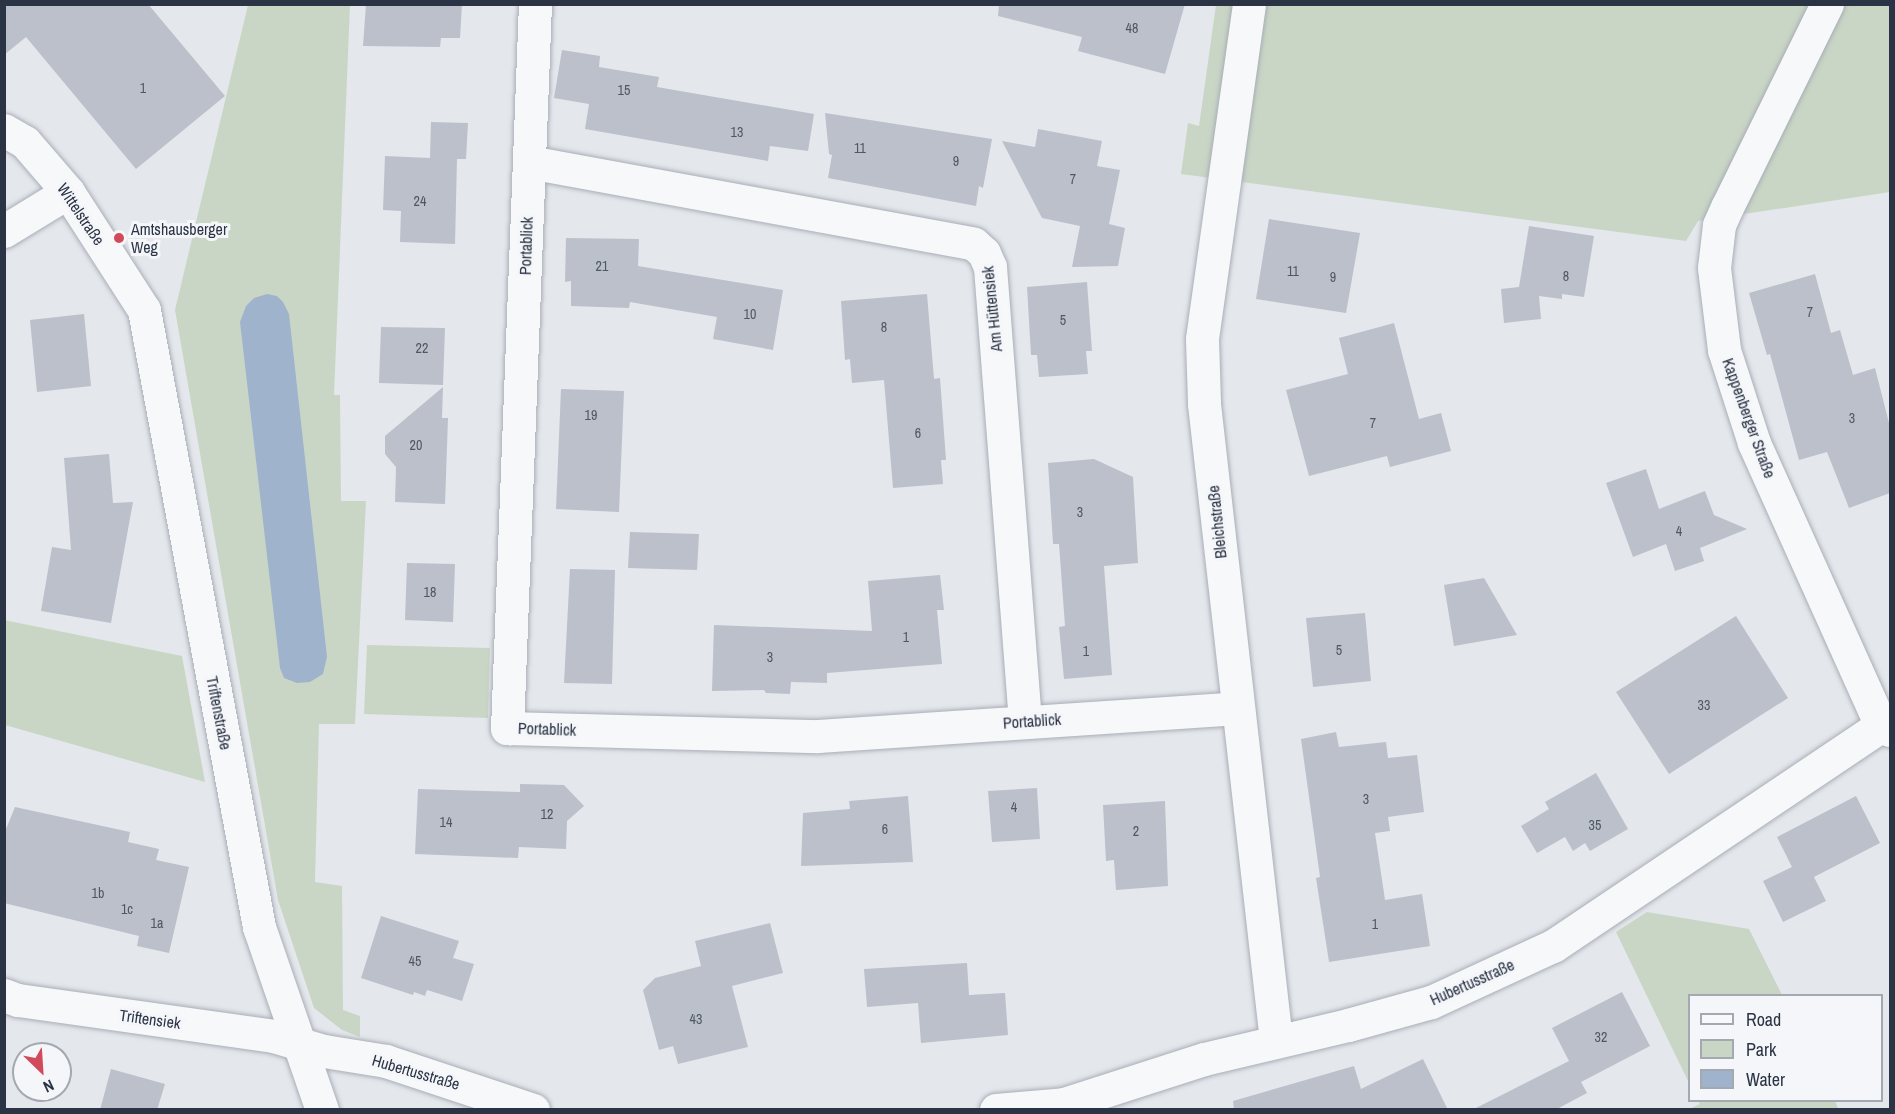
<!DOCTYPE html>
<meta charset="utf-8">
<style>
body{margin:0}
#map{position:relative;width:1895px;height:1114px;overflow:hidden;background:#e4e7ec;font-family:"Archivo Narrow",sans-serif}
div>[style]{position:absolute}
.green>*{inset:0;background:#c9d6c5}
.water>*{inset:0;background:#9fb4cc}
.building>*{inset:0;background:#bbc0ca}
.roads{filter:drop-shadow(0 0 2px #a9aeb7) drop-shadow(0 0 2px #a9aeb7)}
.minor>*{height:33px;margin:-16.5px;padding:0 16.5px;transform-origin:16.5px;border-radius:16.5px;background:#f7f8fa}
.dots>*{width:16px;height:16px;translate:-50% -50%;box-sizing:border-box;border:3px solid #f4f6f9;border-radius:50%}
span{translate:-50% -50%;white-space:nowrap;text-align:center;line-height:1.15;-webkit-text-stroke:6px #f4f6f9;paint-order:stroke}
.number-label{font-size:14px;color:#4f5766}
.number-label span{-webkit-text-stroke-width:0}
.street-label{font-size:16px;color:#2b3445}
.poi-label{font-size:16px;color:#2b3445}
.left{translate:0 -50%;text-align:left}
.frame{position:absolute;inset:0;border:6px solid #2b3445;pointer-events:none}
.legend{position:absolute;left:1688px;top:994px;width:195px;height:108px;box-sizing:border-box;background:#f4f6f9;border:2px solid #a4a8b1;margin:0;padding:8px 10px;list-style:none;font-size:18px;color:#2b3445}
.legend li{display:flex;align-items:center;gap:12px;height:30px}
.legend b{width:30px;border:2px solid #a4a8b1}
.north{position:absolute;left:12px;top:1042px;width:60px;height:60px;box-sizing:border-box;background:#f4f6f9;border:2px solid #a4a8b1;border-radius:50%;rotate:155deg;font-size:16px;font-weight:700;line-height:24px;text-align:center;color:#2b3445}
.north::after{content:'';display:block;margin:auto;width:21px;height:27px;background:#d1495b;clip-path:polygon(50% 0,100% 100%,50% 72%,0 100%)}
</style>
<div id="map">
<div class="green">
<div style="clip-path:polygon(248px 5px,350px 5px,334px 395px,340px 395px,341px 501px,366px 501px,355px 724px,319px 724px,315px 882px,342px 886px,343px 1010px,360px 1016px,360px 1037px,342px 1030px,314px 1008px,278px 900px,175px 310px)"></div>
<div style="clip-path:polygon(1216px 5px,1890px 5px,1890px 192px,1698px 221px,1686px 241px,1181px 174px,1188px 123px,1199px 126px)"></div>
<div style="clip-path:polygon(4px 620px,182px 656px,205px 782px,5px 725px)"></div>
<div style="clip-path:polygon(367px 645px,490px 648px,488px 718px,364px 714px)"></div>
<div style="clip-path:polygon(1647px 912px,1749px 929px,1782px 995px,1690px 996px,1689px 1083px,1616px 932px)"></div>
<div style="clip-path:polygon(1698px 1101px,1835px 1101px,1838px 1108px,1689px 1109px,1700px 1104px)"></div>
</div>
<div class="water">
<div style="clip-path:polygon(267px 294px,277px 296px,283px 302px,289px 314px,327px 657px,323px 674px,310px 682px,297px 683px,284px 678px,280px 668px,240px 322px,246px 306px,254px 298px)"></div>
</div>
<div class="building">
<div style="clip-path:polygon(4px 4px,148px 4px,225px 96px,136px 169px,26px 37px,4px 55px)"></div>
<div style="clip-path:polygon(366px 4px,462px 4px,460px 38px,441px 38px,440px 47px,363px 46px)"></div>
<div style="clip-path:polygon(999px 4px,1185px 4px,1165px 74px,1078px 51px,1082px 37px,998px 16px)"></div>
<div style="clip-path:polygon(562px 50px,600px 56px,599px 67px,659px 77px,657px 87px,814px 114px,808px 151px,770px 146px,768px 161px,585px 129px,589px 104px,554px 98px)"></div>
<div style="clip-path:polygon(825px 113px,992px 139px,983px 188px,979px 186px,976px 206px,828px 178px,832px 155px,829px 154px)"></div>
<div style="clip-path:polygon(431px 122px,468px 123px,466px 159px,457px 159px,455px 244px,400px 242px,401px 211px,383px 210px,385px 156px,430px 158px)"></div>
<div style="clip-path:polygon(1038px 129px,1102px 141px,1097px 166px,1120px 170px,1109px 224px,1125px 228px,1118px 266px,1072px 267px,1080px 226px,1042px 218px,1002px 141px,1035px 147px)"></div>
<div style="clip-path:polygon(1269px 219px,1360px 233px,1346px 313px,1256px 299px)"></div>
<div style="clip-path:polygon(1529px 226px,1594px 236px,1584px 297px,1562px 294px,1562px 299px,1539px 296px,1541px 319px,1504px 323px,1501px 289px,1519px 287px)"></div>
<div style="clip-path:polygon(566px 238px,639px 239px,638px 266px,783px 290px,773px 350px,713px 339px,717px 317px,630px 302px,629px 308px,571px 306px,571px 281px,565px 282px)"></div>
<div style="clip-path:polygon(1815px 274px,1831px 333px,1840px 330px,1853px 375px,1875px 368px,1890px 427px,1890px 493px,1849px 508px,1827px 452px,1799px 460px,1770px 354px,1767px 355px,1749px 293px)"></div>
<div style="clip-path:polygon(1087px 282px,1092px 351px,1086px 351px,1088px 374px,1039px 377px,1037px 355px,1031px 355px,1027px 287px)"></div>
<div style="clip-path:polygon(927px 294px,934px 379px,940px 378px,946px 460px,941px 460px,943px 484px,893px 488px,884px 380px,852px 383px,850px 359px,845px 360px,841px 301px)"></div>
<div style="clip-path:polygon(84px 314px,91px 386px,37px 392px,30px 320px)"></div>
<div style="clip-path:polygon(1394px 323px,1419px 419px,1441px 413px,1451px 451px,1390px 467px,1387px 456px,1309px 476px,1286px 390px,1348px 374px,1339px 338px)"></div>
<div style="clip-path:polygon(381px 327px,445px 328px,443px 385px,379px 383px)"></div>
<div style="clip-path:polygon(443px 387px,442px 418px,448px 418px,445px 504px,395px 502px,396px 467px,385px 454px,385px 436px)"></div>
<div style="clip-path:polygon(561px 389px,624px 391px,619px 512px,556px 509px)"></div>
<div style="clip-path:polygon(109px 454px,113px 503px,133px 502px,111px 623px,41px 611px,52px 547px,71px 550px,64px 458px)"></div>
<div style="clip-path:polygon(1094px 459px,1133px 477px,1138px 563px,1104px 566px,1112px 675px,1064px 679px,1059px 627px,1065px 626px,1059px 544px,1053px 544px,1048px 463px)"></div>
<div style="clip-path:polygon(1646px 469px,1659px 509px,1705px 491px,1714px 515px,1747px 529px,1700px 548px,1704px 561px,1675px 571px,1666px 544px,1633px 557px,1606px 483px)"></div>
<div style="clip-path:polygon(630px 532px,699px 534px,697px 570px,628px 568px)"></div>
<div style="clip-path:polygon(407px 563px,455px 564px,453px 622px,405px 620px)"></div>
<div style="clip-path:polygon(570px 569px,615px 570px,612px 684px,564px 683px)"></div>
<div style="clip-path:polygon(940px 575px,944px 610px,937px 610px,942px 664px,827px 673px,827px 683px,791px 682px,790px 694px,766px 693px,764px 690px,712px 691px,714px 625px,872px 631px,868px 581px)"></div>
<div style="clip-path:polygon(1484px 578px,1517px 635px,1454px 646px,1444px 585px)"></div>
<div style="clip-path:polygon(1365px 613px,1371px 681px,1313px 687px,1306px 618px)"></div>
<div style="clip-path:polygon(1736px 616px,1788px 698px,1669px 774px,1616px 692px)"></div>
<div style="clip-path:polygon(1336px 732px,1339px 747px,1386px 742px,1388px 758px,1417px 755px,1424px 812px,1388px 817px,1390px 831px,1375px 833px,1385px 900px,1422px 894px,1430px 946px,1329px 962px,1316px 878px,1320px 877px,1301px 739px)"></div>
<div style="clip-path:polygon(1596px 773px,1628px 829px,1590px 851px,1585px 843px,1573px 851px,1565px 837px,1537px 853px,1521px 826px,1549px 809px,1545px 802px)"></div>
<div style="clip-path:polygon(520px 784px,564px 785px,584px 806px,567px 821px,566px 849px,519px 847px,518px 858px,415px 854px,418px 789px,520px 792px)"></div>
<div style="clip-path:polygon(1037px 788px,1040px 839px,992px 842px,988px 791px)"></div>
<div style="clip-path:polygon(908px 796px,913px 862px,801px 866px,803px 813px,850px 809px,849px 801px)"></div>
<div style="clip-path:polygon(1856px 796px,1880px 843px,1814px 877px,1826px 901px,1783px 922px,1763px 881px,1792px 867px,1777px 837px)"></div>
<div style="clip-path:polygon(1165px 801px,1168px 886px,1116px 890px,1114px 860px,1106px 861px,1103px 805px)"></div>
<div style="clip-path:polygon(15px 807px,130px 832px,128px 842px,159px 849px,156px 860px,189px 867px,169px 953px,137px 946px,139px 936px,4px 903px,4px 834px)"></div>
<div style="clip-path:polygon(381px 916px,459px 941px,453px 958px,474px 964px,462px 1001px,427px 990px,425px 996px,414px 992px,413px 995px,361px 978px)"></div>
<div style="clip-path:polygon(770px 923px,783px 973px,732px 986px,748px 1047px,678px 1064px,673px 1046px,659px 1050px,643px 990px,655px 978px,701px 966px,695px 941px)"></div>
<div style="clip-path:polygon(967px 963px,969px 995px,1005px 993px,1008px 1035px,921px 1043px,918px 1003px,867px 1007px,864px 969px)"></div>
<div style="clip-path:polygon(1622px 992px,1650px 1046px,1581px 1082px,1587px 1093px,1555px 1110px,1472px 1110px,1569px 1061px,1552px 1028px)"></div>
<div style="clip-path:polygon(1423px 1059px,1448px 1110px,1234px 1110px,1233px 1101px,1354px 1066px,1361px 1089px)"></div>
<div style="clip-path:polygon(111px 1069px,165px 1084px,157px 1110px,100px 1110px)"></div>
</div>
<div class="roads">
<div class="minor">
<div style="left:535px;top:4px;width:725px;rotate:92.21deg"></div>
<div style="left:507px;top:728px;width:311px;rotate:1.5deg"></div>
<div style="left:818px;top:736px;width:421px;rotate:-3.8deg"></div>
<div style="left:1249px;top:4px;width:338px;rotate:98deg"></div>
<div style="left:1202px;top:339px;width:65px;rotate:88.2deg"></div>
<div style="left:1204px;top:404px;width:641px;rotate:83.55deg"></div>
<div style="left:1827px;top:4px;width:226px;rotate:116.2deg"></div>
<div style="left:1727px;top:207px;width:20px;rotate:114deg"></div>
<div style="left:1719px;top:225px;width:43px;rotate:96.6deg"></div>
<div style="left:1714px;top:268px;width:83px;rotate:83deg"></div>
<div style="left:1724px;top:350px;width:98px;rotate:72.1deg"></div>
<div style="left:1754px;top:443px;width:310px;rotate:65.8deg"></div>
<div style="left:4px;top:130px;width:24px;rotate:30deg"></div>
<div style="left:25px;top:142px;width:66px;rotate:49.3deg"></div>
<div style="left:68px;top:192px;width:140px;rotate:57.2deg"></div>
<div style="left:144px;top:310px;width:628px;rotate:79.44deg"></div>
<div style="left:259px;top:927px;width:194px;rotate:71deg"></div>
<div style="left:529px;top:162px;width:452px;rotate:10.4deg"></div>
<div style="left:974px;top:244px;width:13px;rotate:42deg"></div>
<div style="left:984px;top:253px;width:15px;rotate:67deg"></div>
<div style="left:990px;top:267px;width:456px;rotate:85.6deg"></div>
<div style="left:4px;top:231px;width:75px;rotate:-31.4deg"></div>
<div style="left:4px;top:995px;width:15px;rotate:20deg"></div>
<div style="left:18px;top:1000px;width:258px;rotate:8deg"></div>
<div style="left:273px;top:1036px;width:53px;rotate:16.4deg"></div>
<div style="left:324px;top:1051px;width:63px;rotate:9.2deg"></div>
<div style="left:386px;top:1061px;width:155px;rotate:18.4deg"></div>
<div style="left:996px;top:1110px;width:68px;rotate:-5deg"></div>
<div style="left:1064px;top:1104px;width:147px;rotate:-17.8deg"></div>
<div style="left:1204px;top:1059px;width:148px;rotate:-13.3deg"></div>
<div style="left:1348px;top:1025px;width:86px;rotate:-15.5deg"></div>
<div style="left:1431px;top:1002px;width:134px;rotate:-24.7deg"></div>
<div style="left:1553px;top:946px;width:395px;rotate:-33.9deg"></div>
<div style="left:1881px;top:726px;width:10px;rotate:24deg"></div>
</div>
</div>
<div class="dots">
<div style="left:119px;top:238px;background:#d1495b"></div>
</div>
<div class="number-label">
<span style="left:1132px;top:28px">48</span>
<span style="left:143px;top:88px">1</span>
<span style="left:624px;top:90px">15</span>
<span style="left:737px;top:132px">13</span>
<span style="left:860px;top:148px">11</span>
<span style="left:956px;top:161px">9</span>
<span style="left:1073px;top:179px">7</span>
<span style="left:420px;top:201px">24</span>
<span style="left:602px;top:266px">21</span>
<span style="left:1293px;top:271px">11</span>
<span style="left:1566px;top:276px">8</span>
<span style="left:1333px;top:277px">9</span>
<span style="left:1810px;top:312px">7</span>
<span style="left:750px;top:314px">10</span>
<span style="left:1063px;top:320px">5</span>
<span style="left:884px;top:327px">8</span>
<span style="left:422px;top:348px">22</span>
<span style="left:591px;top:415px">19</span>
<span style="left:1852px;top:418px">3</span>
<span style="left:1373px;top:423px">7</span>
<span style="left:918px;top:433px">6</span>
<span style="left:416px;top:445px">20</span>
<span style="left:1080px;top:512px">3</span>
<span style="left:1679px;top:531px">4</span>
<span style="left:430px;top:592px">18</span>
<span style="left:906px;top:637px">1</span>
<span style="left:1339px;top:650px">5</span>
<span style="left:1086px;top:651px">1</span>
<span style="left:770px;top:657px">3</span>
<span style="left:1704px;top:705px">33</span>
<span style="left:1366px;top:799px">3</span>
<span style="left:1014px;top:807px">4</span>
<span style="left:547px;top:814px">12</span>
<span style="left:446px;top:822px">14</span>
<span style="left:1595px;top:825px">35</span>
<span style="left:885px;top:829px">6</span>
<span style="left:1136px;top:831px">2</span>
<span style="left:98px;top:893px">1b</span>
<span style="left:127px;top:909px">1c</span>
<span style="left:157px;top:923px">1a</span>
<span style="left:1375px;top:924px">1</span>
<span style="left:415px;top:961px">45</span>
<span style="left:696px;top:1019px">43</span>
<span style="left:1601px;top:1037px">32</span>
</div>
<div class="street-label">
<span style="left:81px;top:214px;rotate:56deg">Wittelstraße</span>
<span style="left:526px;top:246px;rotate:-88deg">Portablick</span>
<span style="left:992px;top:309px;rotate:-96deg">Am Hüttensiek</span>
<span style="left:1749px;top:418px;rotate:70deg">Kappenberger Straße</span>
<span style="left:1217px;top:522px;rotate:-96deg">Bleichstraße</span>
<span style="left:219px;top:713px;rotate:79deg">Triftenstraße</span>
<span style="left:1032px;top:721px;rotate:-4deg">Portablick</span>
<span style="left:547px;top:729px;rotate:2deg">Portablick</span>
<span style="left:1472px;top:982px;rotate:-24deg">Hubertusstraße</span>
<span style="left:150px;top:1019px;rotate:8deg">Triftensiek</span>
<span style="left:416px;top:1072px;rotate:16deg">Hubertusstraße</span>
</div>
<div class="poi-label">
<span class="left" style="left:131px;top:238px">Amtshausberger<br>Weg</span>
</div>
<div class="frame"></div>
<ul class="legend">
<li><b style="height:8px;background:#f7f8fa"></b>Road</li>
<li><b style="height:16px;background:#c9d6c5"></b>Park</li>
<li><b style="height:16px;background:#9fb4cc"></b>Water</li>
</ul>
<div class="north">N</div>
</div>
